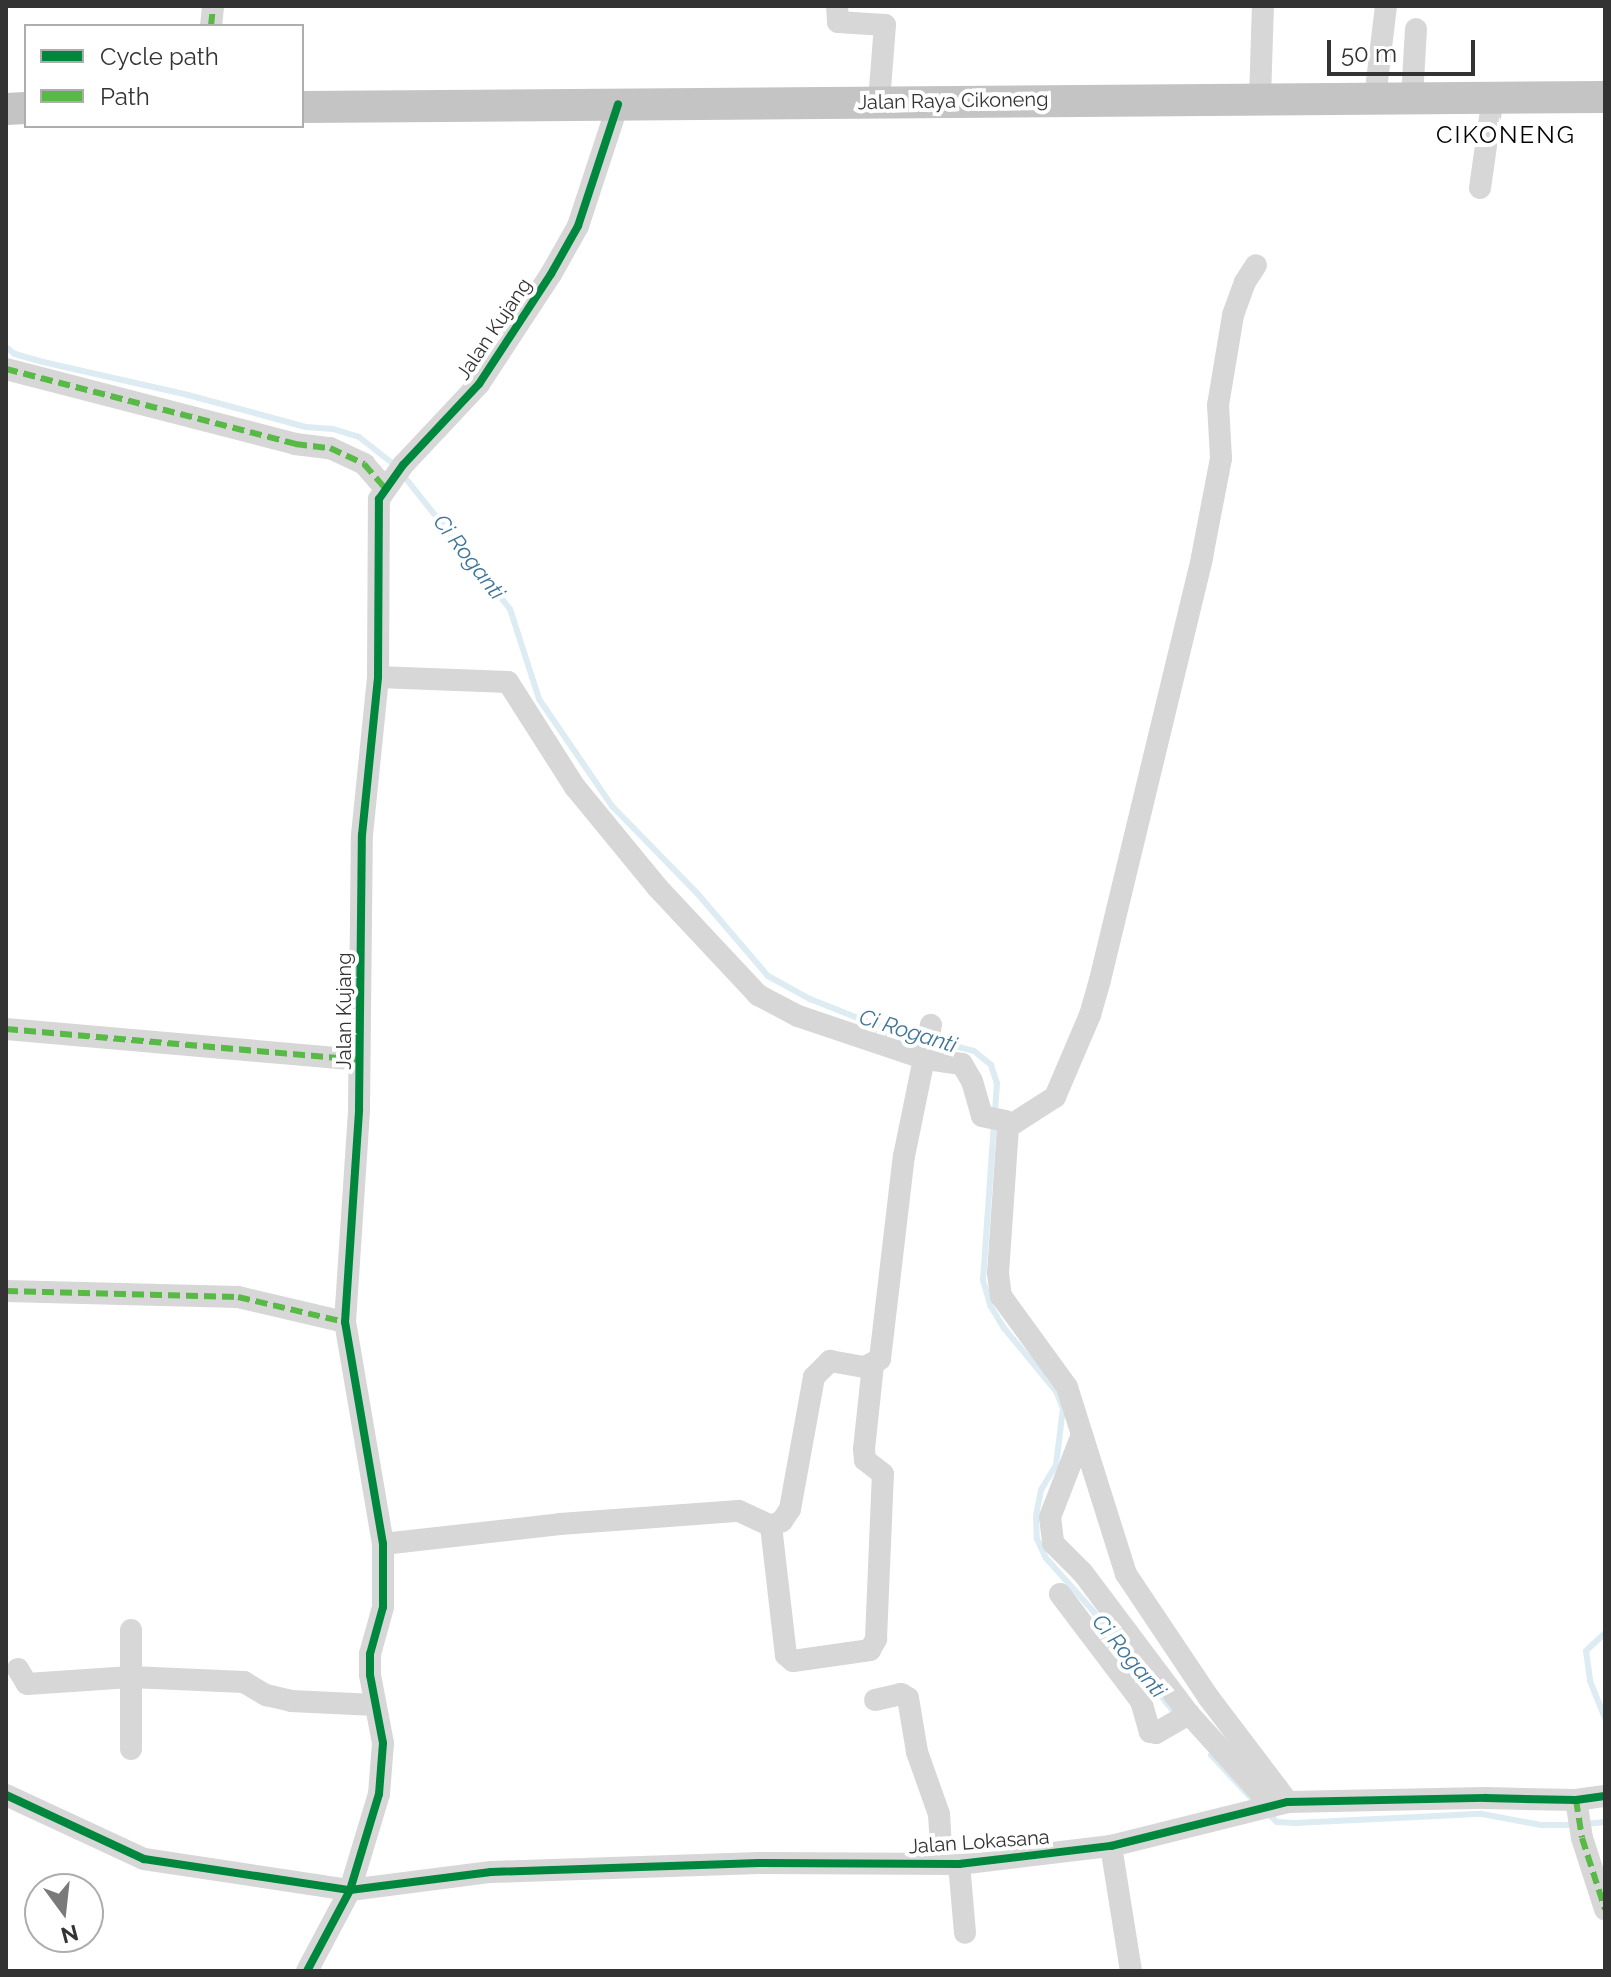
<!DOCTYPE html>
<style>
body{margin:0}
#map{position:relative;width:1611px;height:1977px;overflow:hidden;background:#fff;font-family:Raleway,sans-serif}
div>[style]{position:absolute}
.stream>*{height:6px;margin:-3px;padding:0 3px;transform-origin:3px;border-radius:3px;background:#ddebf3}
.minor>*{height:22px;margin:-11px;padding:0 11px;transform-origin:11px;border-radius:11px;background:#d7d7d7}
.highway>*{height:32px;margin:-16px;padding:0 16px;transform-origin:16px;border-radius:16px;background:#c4c4c4}
.quiet>*{height:6px;margin-top:-3px;transform-origin:0;background:repeating-linear-gradient(90deg,#58b947 0 12px,transparent 0 18px)}
.cycleway>*{height:8px;margin:-4px;padding:0 4px;transform-origin:4px;border-radius:4px;background:#00873e}
span{translate:-50% -50%;white-space:nowrap;text-align:center;line-height:1.15;-webkit-text-stroke:8px #fff;paint-order:stroke}
.street-label{font-size:20px;color:#333}
.water-label{font-size:22px;color:#3f7597;font-style:italic}
.quarter-label{font-size:24px;color:#000;letter-spacing:2px}
.frame{position:absolute;inset:0;border:8px solid #333;pointer-events:none}
.legend{position:absolute;left:24px;top:24px;width:280px;height:104px;box-sizing:border-box;background:#fff;border:2px solid #adadad;margin:0;padding:10px 14px;list-style:none;font-size:24px;color:#333}
.legend li{display:flex;align-items:center;gap:16px;height:40px}
.legend b{width:40px;border:2px solid #adadad}
.north{position:absolute;left:24px;top:1873px;width:80px;height:80px;box-sizing:border-box;background:#fff;border:2px solid #adadad;border-radius:50%;rotate:165deg;font-size:22px;font-weight:700;line-height:32px;text-align:center;color:#333}
.north::after{content:'';display:block;margin:auto;width:28px;height:36px;background:#7a7a7a;clip-path:polygon(50% 0,100% 100%,50% 72%,0 100%)}
.scale{position:absolute;left:1327px;top:40px;width:148px;height:36px;box-sizing:border-box;border:4px solid #333;border-top:0;padding-left:10px;font-size:24px;line-height:28px;white-space:nowrap;color:#333;-webkit-text-stroke:6px #fff;paint-order:stroke}
</style>
<div id="map">
<div class="stream">
<div style="left:6px;top:347px;width:11px;rotate:38deg"></div>
<div style="left:15px;top:354px;width:29px;rotate:16deg"></div>
<div style="left:43px;top:362px;width:149px;rotate:12.8deg"></div>
<div style="left:188px;top:395px;width:122px;rotate:15.2deg"></div>
<div style="left:306px;top:427px;width:27px;rotate:4deg"></div>
<div style="left:333px;top:429px;width:27px;rotate:17deg"></div>
<div style="left:359px;top:437px;width:47px;rotate:38.1deg"></div>
<div style="left:403px;top:475px;width:171px;rotate:51.4deg"></div>
<div style="left:510px;top:609px;width:95px;rotate:72.1deg"></div>
<div style="left:539px;top:699px;width:130px;rotate:55.7deg"></div>
<div style="left:612px;top:806px;width:122px;rotate:45.7deg"></div>
<div style="left:697px;top:893px;width:109px;rotate:49.5deg"></div>
<div style="left:768px;top:976px;width:48px;rotate:28.7deg"></div>
<div style="left:810px;top:999px;width:68px;rotate:21.6deg"></div>
<div style="left:873px;top:1024px;width:105px;rotate:15deg"></div>
<div style="left:974px;top:1051px;width:22px;rotate:39deg"></div>
<div style="left:991px;top:1065px;width:19px;rotate:72deg"></div>
<div style="left:997px;top:1083px;width:29px;rotate:94deg"></div>
<div style="left:994px;top:1123px;width:157px;rotate:94deg"></div>
<div style="left:983px;top:1280px;width:26px;rotate:74deg"></div>
<div style="left:990px;top:1305px;width:27px;rotate:59deg"></div>
<div style="left:1004px;top:1328px;width:82px;rotate:50.5deg"></div>
<div style="left:1056px;top:1391px;width:18px;rotate:68deg"></div>
<div style="left:1063px;top:1408px;width:57px;rotate:97deg"></div>
<div style="left:1056px;top:1465px;width:29px;rotate:121deg"></div>
<div style="left:1041px;top:1490px;width:25px;rotate:101deg"></div>
<div style="left:1036px;top:1515px;width:24px;rotate:88deg"></div>
<div style="left:1037px;top:1539px;width:21px;rotate:65deg"></div>
<div style="left:1046px;top:1558px;width:71px;rotate:48.4deg"></div>
<div style="left:1093px;top:1611px;width:134px;rotate:51.3deg"></div>
<div style="left:1605px;top:1633px;width:26px;rotate:137deg"></div>
<div style="left:1586px;top:1651px;width:30px;rotate:82deg"></div>
<div style="left:1590px;top:1681px;width:40px;rotate:68deg"></div>
<div style="left:1211px;top:1755px;width:64px;rotate:46.9deg"></div>
<div style="left:1266px;top:1812px;width:15px;rotate:42deg"></div>
<div style="left:1277px;top:1822px;width:18px;rotate:3deg"></div>
<div style="left:1295px;top:1823px;width:187px;rotate:-2.8deg"></div>
<div style="left:1482px;top:1814px;width:60px;rotate:10.6deg"></div>
<div style="left:1541px;top:1825px;width:33px"></div>
<div style="left:1585px;top:1824px;width:20px;rotate:-6deg"></div>
</div>
<div class="minor">
<div style="left:837px;top:6px;width:16px;rotate:86deg"></div>
<div style="left:838px;top:22px;width:47px;rotate:3.7deg"></div>
<div style="left:885px;top:25px;width:76px;rotate:94.5deg"></div>
<div style="left:211px;top:26px;width:20px;rotate:-84deg"></div>
<div style="left:1375px;top:98px;width:93px;rotate:-83.2deg"></div>
<div style="left:1412px;top:98px;width:69px;rotate:-86.7deg"></div>
<div style="left:1260px;top:99px;width:93px;rotate:-88.2deg"></div>
<div style="left:1480px;top:188px;width:92px;rotate:-81.9deg"></div>
<div style="left:6px;top:369px;width:299px;rotate:14.5deg"></div>
<div style="left:295px;top:444px;width:35px;rotate:7deg"></div>
<div style="left:330px;top:448px;width:38px;rotate:25deg"></div>
<div style="left:364px;top:464px;width:32px;rotate:49deg"></div>
<div style="left:378px;top:677px;width:130px;rotate:2.2deg"></div>
<div style="left:508px;top:682px;width:125px;rotate:57.5deg"></div>
<div style="left:575px;top:787px;width:129px;rotate:50.6deg"></div>
<div style="left:657px;top:887px;width:148px;rotate:46.9deg"></div>
<div style="left:758px;top:995px;width:45px;rotate:27.7deg"></div>
<div style="left:798px;top:1016px;width:135px;rotate:18.6deg"></div>
<div style="left:926px;top:1059px;width:36px;rotate:8deg"></div>
<div style="left:962px;top:1064px;width:20px;rotate:60deg"></div>
<div style="left:972px;top:1081px;width:36px;rotate:74deg"></div>
<div style="left:982px;top:1116px;width:24px;rotate:12deg"></div>
<div style="left:1005px;top:1121px;width:7px;rotate:63deg"></div>
<div style="left:1008px;top:1127px;width:146px;rotate:93.9deg"></div>
<div style="left:998px;top:1273px;width:23px;rotate:83deg"></div>
<div style="left:1001px;top:1296px;width:112px;rotate:54deg"></div>
<div style="left:1067px;top:1387px;width:196px;rotate:72.5deg"></div>
<div style="left:1126px;top:1574px;width:149px;rotate:56.2deg"></div>
<div style="left:1209px;top:1698px;width:131px;rotate:52.8deg"></div>
<div style="left:6px;top:1029px;width:354px;rotate:5deg"></div>
<div style="left:1008px;top:1127px;width:56px;rotate:-32.6deg"></div>
<div style="left:1055px;top:1097px;width:89px;rotate:-66.9deg"></div>
<div style="left:1090px;top:1015px;width:36px;rotate:-74deg"></div>
<div style="left:1100px;top:980px;width:435px;rotate:-76.4deg"></div>
<div style="left:1202px;top:557px;width:101px;rotate:-79.1deg"></div>
<div style="left:1221px;top:458px;width:53px;rotate:-93.2deg"></div>
<div style="left:1218px;top:405px;width:91px;rotate:-80.5deg"></div>
<div style="left:1233px;top:315px;width:35px;rotate:-70deg"></div>
<div style="left:1245px;top:282px;width:20px;rotate:-57deg"></div>
<div style="left:6px;top:1291px;width:232px;rotate:1.5deg"></div>
<div style="left:238px;top:1297px;width:110px;rotate:13.2deg"></div>
<div style="left:1081px;top:1437px;width:86px;rotate:111.2deg"></div>
<div style="left:1050px;top:1517px;width:26px;rotate:83deg"></div>
<div style="left:1053px;top:1543px;width:42px;rotate:45deg"></div>
<div style="left:1083px;top:1573px;width:176px;rotate:53.1deg"></div>
<div style="left:1189px;top:1714px;width:124px;rotate:47.9deg"></div>
<div style="left:771px;top:1526px;width:130px;rotate:83.4deg"></div>
<div style="left:786px;top:1655px;width:9px;rotate:41deg"></div>
<div style="left:793px;top:1661px;width:78px;rotate:-8.1deg"></div>
<div style="left:870px;top:1650px;width:13px;rotate:-61deg"></div>
<div style="left:876px;top:1639px;width:165px;rotate:-87.6deg"></div>
<div style="left:883px;top:1474px;width:23px;rotate:-142deg"></div>
<div style="left:865px;top:1460px;width:11px;rotate:-95deg"></div>
<div style="left:864px;top:1449px;width:84px;rotate:-83.9deg"></div>
<div style="left:383px;top:1544px;width:178px;rotate:-6.4deg"></div>
<div style="left:560px;top:1524px;width:179px;rotate:-4.2deg"></div>
<div style="left:739px;top:1511px;width:35px;rotate:25deg"></div>
<div style="left:771px;top:1526px;width:12px;rotate:-24deg"></div>
<div style="left:782px;top:1521px;width:14px;rotate:-56deg"></div>
<div style="left:790px;top:1509px;width:134px;rotate:-79.7deg"></div>
<div style="left:814px;top:1377px;width:23px;rotate:-45deg"></div>
<div style="left:830px;top:1361px;width:36px;rotate:10deg"></div>
<div style="left:865px;top:1367px;width:17px;rotate:-28deg"></div>
<div style="left:880px;top:1359px;width:204px;rotate:-83.3deg"></div>
<div style="left:904px;top:1156px;width:134px;rotate:-78.4deg"></div>
<div style="left:1060px;top:1594px;width:134px;rotate:52.9deg"></div>
<div style="left:1141px;top:1701px;width:32px;rotate:74deg"></div>
<div style="left:1150px;top:1732px;width:6px;rotate:9deg"></div>
<div style="left:1156px;top:1733px;width:38px;rotate:-30deg"></div>
<div style="left:18px;top:1669px;width:17px;rotate:59deg"></div>
<div style="left:27px;top:1684px;width:104px;rotate:-3.9deg"></div>
<div style="left:131px;top:1677px;width:113px;rotate:2.5deg"></div>
<div style="left:244px;top:1682px;width:26px;rotate:31deg"></div>
<div style="left:266px;top:1695px;width:26px;rotate:13deg"></div>
<div style="left:291px;top:1701px;width:84px;rotate:2.7deg"></div>
<div style="left:875px;top:1700px;width:27px;rotate:-13deg"></div>
<div style="left:901px;top:1694px;width:8px;rotate:30deg"></div>
<div style="left:908px;top:1698px;width:55px;rotate:80.5deg"></div>
<div style="left:917px;top:1752px;width:66px;rotate:70.5deg"></div>
<div style="left:939px;top:1814px;width:50px;rotate:86.6deg"></div>
<div style="left:131px;top:1749px;width:119px;rotate:-90deg"></div>
<div style="left:6px;top:1795px;width:152px;rotate:24.9deg"></div>
<div style="left:144px;top:1859px;width:208px;rotate:8.6deg"></div>
<div style="left:350px;top:1890px;width:142px;rotate:-7.3deg"></div>
<div style="left:491px;top:1872px;width:268px;rotate:-1.9deg"></div>
<div style="left:759px;top:1863px;width:200px;rotate:0.3deg"></div>
<div style="left:959px;top:1864px;width:153px;rotate:-6.8deg"></div>
<div style="left:1111px;top:1846px;width:182px;rotate:-14deg"></div>
<div style="left:1288px;top:1802px;width:197px;rotate:-1.2deg"></div>
<div style="left:1485px;top:1798px;width:91px;rotate:1.3deg"></div>
<div style="left:1576px;top:1800px;width:29px;rotate:-8deg"></div>
<div style="left:1576px;top:1800px;width:38px;rotate:81deg"></div>
<div style="left:1582px;top:1838px;width:75px;rotate:72.1deg"></div>
<div style="left:1111px;top:1846px;width:127px;rotate:80.9deg"></div>
<div style="left:959px;top:1864px;width:69px;rotate:85deg"></div>
<div style="left:307px;top:1971px;width:92px;rotate:-62deg"></div>
<div style="left:350px;top:1890px;width:100px;rotate:-73.2deg"></div>
<div style="left:379px;top:1794px;width:51px;rotate:-85.5deg"></div>
<div style="left:383px;top:1743px;width:69px;rotate:-100.8deg"></div>
<div style="left:370px;top:1675px;width:21px;rotate:-90deg"></div>
<div style="left:370px;top:1654px;width:49px;rotate:-74.5deg"></div>
<div style="left:383px;top:1607px;width:63px;rotate:-90deg"></div>
<div style="left:383px;top:1544px;width:225px;rotate:-99.7deg"></div>
<div style="left:345px;top:1322px;width:213px;rotate:-86.2deg"></div>
<div style="left:359px;top:1109px;width:274px;rotate:-89.4deg"></div>
<div style="left:362px;top:835px;width:159px;rotate:-84.2deg"></div>
<div style="left:378px;top:677px;width:178px;rotate:-89.7deg"></div>
<div style="left:379px;top:499px;width:42px;rotate:-54.8deg"></div>
<div style="left:403px;top:465px;width:111px;rotate:-46.8deg"></div>
<div style="left:479px;top:384px;width:131px;rotate:-56.8deg"></div>
<div style="left:551px;top:274px;width:55px;rotate:-60.6deg"></div>
<div style="left:578px;top:226px;width:128px;rotate:-71.8deg"></div>
</div>
<div class="highway">
<div style="left:302px;top:107px;width:1303px;rotate:-0.44deg"></div>
<div style="left:6px;top:109px;width:20px;rotate:-3deg"></div>
</div>
<div class="quiet">
<div style="left:211px;top:26px;width:20px;rotate:-84deg"></div>
<div style="left:6px;top:369px;width:299px;rotate:14.5deg"></div>
<div style="left:295px;top:444px;width:35px;rotate:7deg"></div>
<div style="left:330px;top:448px;width:38px;rotate:25deg"></div>
<div style="left:364px;top:464px;width:32px;rotate:49deg"></div>
<div style="left:6px;top:1029px;width:354px;rotate:5deg"></div>
<div style="left:6px;top:1291px;width:232px;rotate:1.5deg"></div>
<div style="left:238px;top:1297px;width:110px;rotate:13.2deg"></div>
<div style="left:1576px;top:1800px;width:38px;rotate:81deg"></div>
<div style="left:1582px;top:1838px;width:75px;rotate:72.1deg"></div>
</div>
<div class="cycleway">
<div style="left:6px;top:1795px;width:152px;rotate:24.9deg"></div>
<div style="left:144px;top:1859px;width:208px;rotate:8.6deg"></div>
<div style="left:350px;top:1890px;width:142px;rotate:-7.3deg"></div>
<div style="left:491px;top:1872px;width:268px;rotate:-1.9deg"></div>
<div style="left:759px;top:1863px;width:200px;rotate:0.3deg"></div>
<div style="left:959px;top:1864px;width:153px;rotate:-6.8deg"></div>
<div style="left:1111px;top:1846px;width:182px;rotate:-14deg"></div>
<div style="left:1288px;top:1802px;width:197px;rotate:-1.2deg"></div>
<div style="left:1485px;top:1798px;width:91px;rotate:1.3deg"></div>
<div style="left:1576px;top:1800px;width:29px;rotate:-8deg"></div>
<div style="left:307px;top:1971px;width:92px;rotate:-62deg"></div>
<div style="left:350px;top:1890px;width:100px;rotate:-73.2deg"></div>
<div style="left:379px;top:1794px;width:51px;rotate:-85.5deg"></div>
<div style="left:383px;top:1743px;width:69px;rotate:-100.8deg"></div>
<div style="left:370px;top:1675px;width:21px;rotate:-90deg"></div>
<div style="left:370px;top:1654px;width:49px;rotate:-74.5deg"></div>
<div style="left:383px;top:1607px;width:63px;rotate:-90deg"></div>
<div style="left:383px;top:1544px;width:225px;rotate:-99.7deg"></div>
<div style="left:345px;top:1322px;width:213px;rotate:-86.2deg"></div>
<div style="left:359px;top:1109px;width:274px;rotate:-89.4deg"></div>
<div style="left:362px;top:835px;width:159px;rotate:-84.2deg"></div>
<div style="left:378px;top:677px;width:178px;rotate:-89.7deg"></div>
<div style="left:379px;top:499px;width:42px;rotate:-54.8deg"></div>
<div style="left:403px;top:465px;width:111px;rotate:-46.8deg"></div>
<div style="left:479px;top:384px;width:131px;rotate:-56.8deg"></div>
<div style="left:551px;top:274px;width:55px;rotate:-60.6deg"></div>
<div style="left:578px;top:226px;width:128px;rotate:-71.8deg"></div>
</div>
<div class="street-label">
<span style="left:953px;top:101px;rotate:-1deg">Jalan Raya Cikoneng</span>
<span style="left:494px;top:329px;rotate:-56deg">Jalan Kujang</span>
<span style="left:344px;top:1011px;rotate:-90deg">Jalan Kujang</span>
<span style="left:979px;top:1842px;rotate:-4deg">Jalan Lokasana</span>
</div>
<div class="water-label">
<span style="left:469px;top:557px;rotate:52deg">Ci Roganti</span>
<span style="left:908px;top:1031px;rotate:17deg">Ci Roganti</span>
<span style="left:1129px;top:1656px;rotate:50deg">Ci Roganti</span>
</div>
<div class="quarter-label">
<span style="left:1506px;top:135px">CIKONENG</span>
</div>
<div class="frame"></div>
<ul class="legend">
<li><b style="height:10px;background:#00873e"></b>Cycle path</li>
<li><b style="height:10px;background:#58b947"></b>Path</li>
</ul>
<div class="north">N</div>
<div class="scale">50 m</div>
</div>
